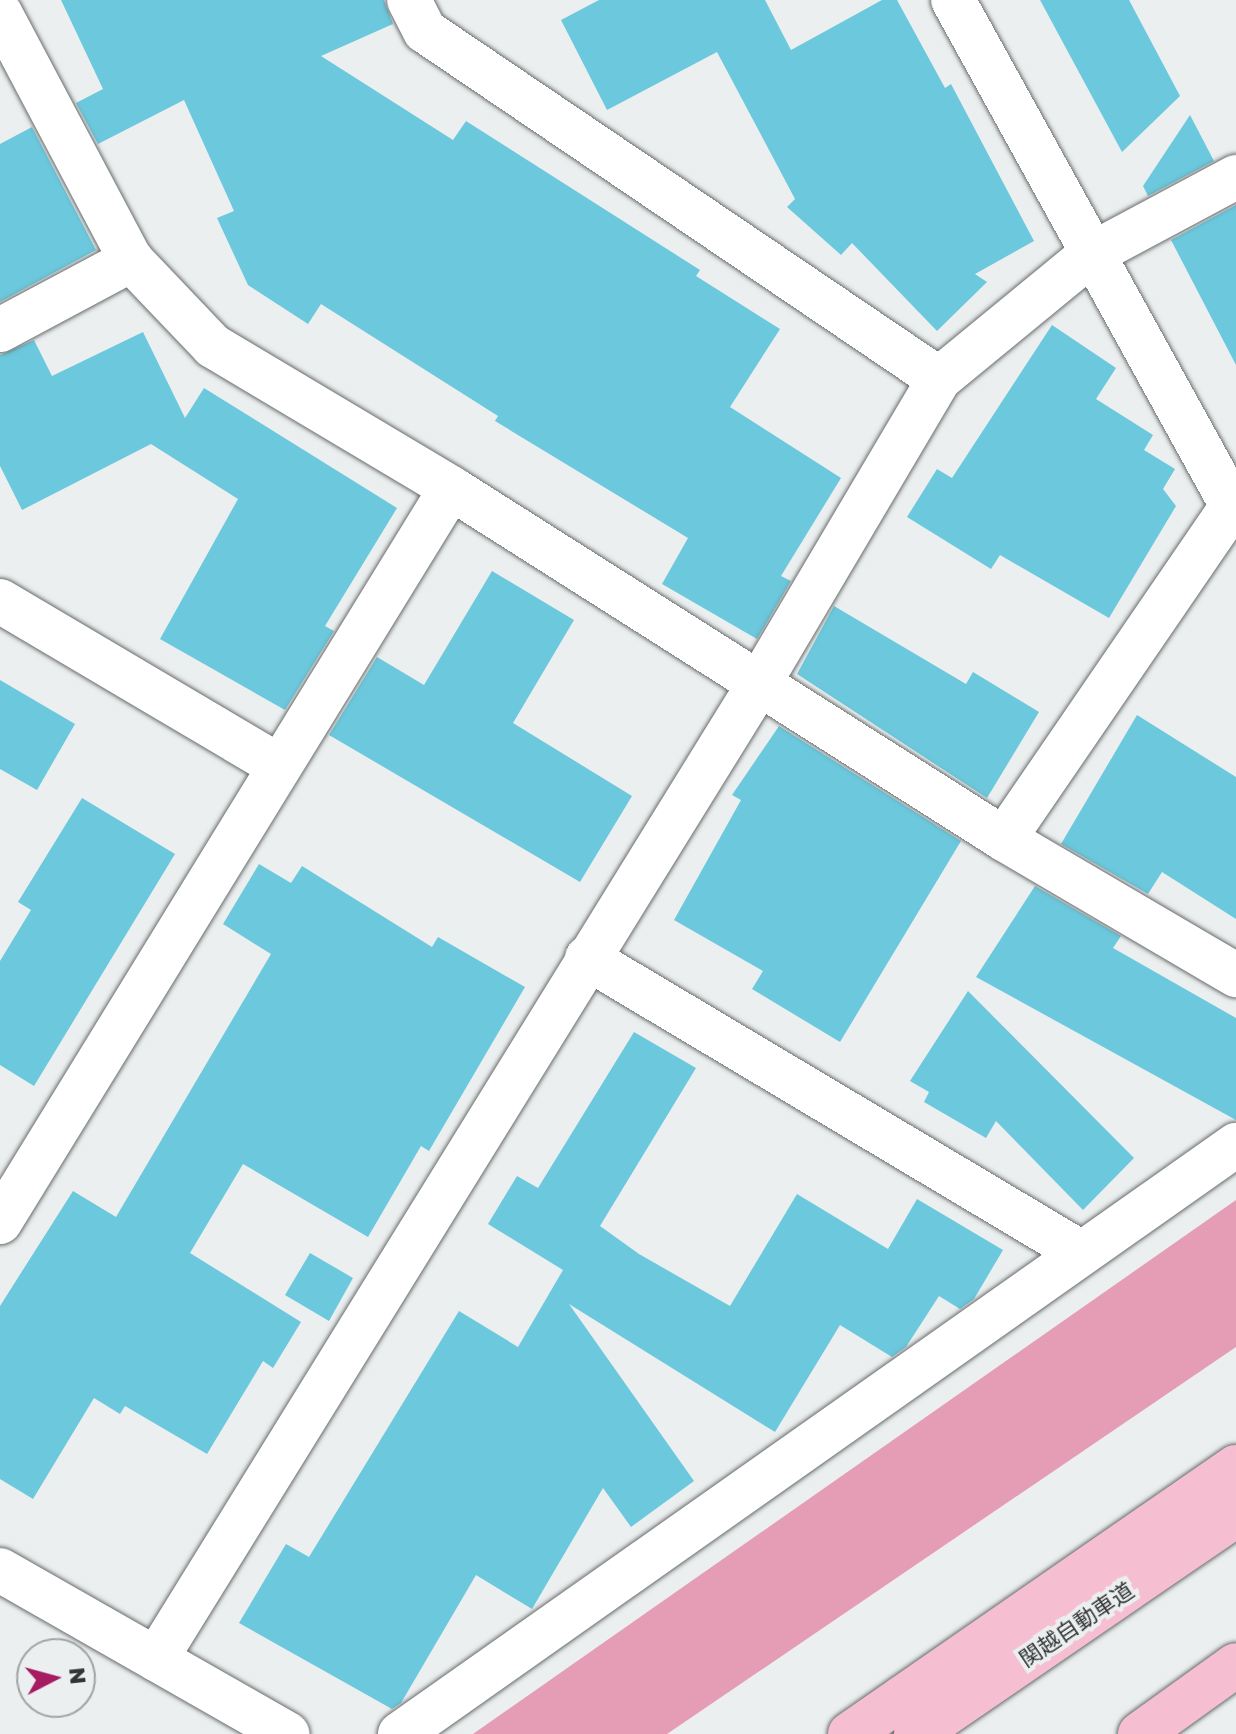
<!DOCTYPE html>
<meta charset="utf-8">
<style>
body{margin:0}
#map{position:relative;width:1236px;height:1734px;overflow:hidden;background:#ebeff0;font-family:"Golos Text","Noto Sans JP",sans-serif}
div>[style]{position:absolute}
.forest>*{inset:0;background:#e59cb5}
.building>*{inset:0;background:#6cc8dd}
.roads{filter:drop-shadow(0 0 2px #686c6c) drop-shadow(0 0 2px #686c6c)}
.minor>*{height:44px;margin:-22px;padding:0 22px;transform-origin:22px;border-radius:22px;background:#fff}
.highway>*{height:44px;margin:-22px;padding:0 22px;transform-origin:22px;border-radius:22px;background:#f6bfd1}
span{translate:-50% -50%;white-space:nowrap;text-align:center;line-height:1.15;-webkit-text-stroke:8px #ebeff0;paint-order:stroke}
.street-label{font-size:22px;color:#333435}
.north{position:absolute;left:16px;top:1638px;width:80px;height:80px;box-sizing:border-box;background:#ebeff0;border:2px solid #a1a4a5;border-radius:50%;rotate:84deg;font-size:22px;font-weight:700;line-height:32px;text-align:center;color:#333435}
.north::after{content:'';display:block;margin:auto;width:28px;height:36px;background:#a71b60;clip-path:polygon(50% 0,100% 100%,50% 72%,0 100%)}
</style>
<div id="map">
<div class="forest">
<div style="clip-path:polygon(1236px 1200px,1236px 1347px,667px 1734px,473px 1734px)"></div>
</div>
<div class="building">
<div style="clip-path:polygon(61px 0,384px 0,393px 24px,321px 56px,453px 140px,466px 121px,700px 270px,696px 276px,780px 329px,730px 407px,841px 478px,781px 576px,791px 581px,757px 639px,662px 584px,688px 538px,495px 421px,498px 416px,321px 304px,308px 324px,248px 285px,217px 218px,234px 211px,184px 100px,98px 144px,76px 103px,103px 89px)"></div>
<div style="clip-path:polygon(599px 0,765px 0,791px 50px,882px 0,897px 0,945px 88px,951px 84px,1034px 241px,975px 274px,987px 282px,937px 331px,852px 243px,841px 255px,787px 207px,795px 199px,717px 52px,607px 110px,561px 20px)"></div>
<div style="clip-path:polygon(1040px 0,1129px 0,1180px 96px,1122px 152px)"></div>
<div style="clip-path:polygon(1190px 115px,1214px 161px,1148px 196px,1143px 186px)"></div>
<div style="clip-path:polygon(32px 127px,96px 250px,0 302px,0 144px)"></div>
<div style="clip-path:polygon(1236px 205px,1236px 365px,1171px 240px)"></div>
<div style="clip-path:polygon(1052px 325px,1116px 368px,1096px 399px,1153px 435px,1144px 450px,1175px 469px,1163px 489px,1176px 506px,1109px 618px,1000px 555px,991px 569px,907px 517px,937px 469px,952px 478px)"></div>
<div style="clip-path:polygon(143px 332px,185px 418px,204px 388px,397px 508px,325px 626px,334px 631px,285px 710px,160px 639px,238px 499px,151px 444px,22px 510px,0 466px,0 355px,34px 340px,52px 376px)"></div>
<div style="clip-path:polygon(492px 571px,574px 620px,513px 723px,632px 796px,580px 882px,329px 735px,377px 657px,424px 685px)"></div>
<div style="clip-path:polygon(834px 606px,966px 684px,973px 672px,1039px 712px,987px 798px,797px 674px)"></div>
<div style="clip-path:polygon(0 680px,75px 724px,37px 790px,0 769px)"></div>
<div style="clip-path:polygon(1137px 715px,1236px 777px,1236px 919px,1162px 872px,1148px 894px,1061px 844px)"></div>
<div style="clip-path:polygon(779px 726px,961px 841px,840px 1042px,752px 989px,763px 971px,674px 920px,741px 800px,732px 795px)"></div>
<div style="clip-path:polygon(82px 798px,175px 854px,34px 1086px,0 1065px,0 961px,31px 910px,18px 902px)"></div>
<div style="clip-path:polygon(259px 864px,291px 883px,302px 866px,432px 947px,438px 937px,525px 987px,429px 1151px,421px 1146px,368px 1237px,243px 1164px,190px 1253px,301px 1322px,273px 1368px,263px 1361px,207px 1454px,125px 1406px,120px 1414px,94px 1398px,33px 1499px,0 1479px,0 1306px,73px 1191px,116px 1217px,271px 954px,223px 924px)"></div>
<div style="clip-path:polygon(1035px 886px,1121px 936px,1113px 948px,1236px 1018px,1236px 1120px,976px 977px)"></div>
<div style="clip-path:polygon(968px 991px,1134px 1158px,1083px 1210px,996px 1121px,986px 1138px,924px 1102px,929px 1092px,910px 1081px)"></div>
<div style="clip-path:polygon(634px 1032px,696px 1068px,600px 1226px,639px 1254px,730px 1306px,797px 1194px,888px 1249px,917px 1199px,1003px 1250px,974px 1299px,960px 1309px,939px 1296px,906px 1347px,892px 1357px,840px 1325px,775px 1432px,569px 1304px,694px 1481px,631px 1527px,603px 1488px,532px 1609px,476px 1575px,401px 1703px,392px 1709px,239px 1623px,286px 1544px,309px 1557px,459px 1311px,518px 1347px,563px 1270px,488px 1224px,517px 1176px,538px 1188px)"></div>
<div style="clip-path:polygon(310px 1253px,353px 1278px,329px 1321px,285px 1295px)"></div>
</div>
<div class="roads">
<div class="minor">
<div style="left:409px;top:0;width:35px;rotate:63deg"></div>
<div style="left:425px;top:31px;width:621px;rotate:34.1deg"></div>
<div style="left:953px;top:0;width:586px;rotate:61.12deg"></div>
<div style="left:0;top:13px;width:280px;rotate:62.1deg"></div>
<div style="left:131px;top:260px;width:119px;rotate:46.4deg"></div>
<div style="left:213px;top:346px;width:277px;rotate:30.8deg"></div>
<div style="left:451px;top:488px;width:655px;rotate:32.4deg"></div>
<div style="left:1004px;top:839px;width:269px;rotate:30.4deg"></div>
<div style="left:0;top:330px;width:149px;rotate:-28.1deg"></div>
<div style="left:0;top:601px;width:324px;rotate:30.6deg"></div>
<div style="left:1004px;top:839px;width:404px;rotate:-55.6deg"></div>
<div style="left:587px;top:958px;width:574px;rotate:30.81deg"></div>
<div style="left:0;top:1222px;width:861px;rotate:-58.43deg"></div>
<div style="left:0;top:1570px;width:331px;rotate:29.7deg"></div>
<div style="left:156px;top:1659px;width:1143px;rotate:-58.27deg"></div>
<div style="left:757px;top:687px;width:358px;rotate:-59.4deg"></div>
<div style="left:939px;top:379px;width:195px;rotate:-39.4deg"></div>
<div style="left:1090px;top:255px;width:166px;rotate:-28.1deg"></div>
<div style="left:400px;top:1734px;width:1023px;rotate:-35.17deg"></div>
</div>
<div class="highway">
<div style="left:850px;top:1734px;width:469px;rotate:-34.7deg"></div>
<div style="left:916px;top:1734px;width:388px;rotate:-34.4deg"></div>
<div style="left:1140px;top:1734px;width:118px;rotate:-35.7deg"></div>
</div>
</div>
<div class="street-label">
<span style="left:1076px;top:1624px;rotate:-34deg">関越自動車道</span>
</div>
<div class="north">N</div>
</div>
